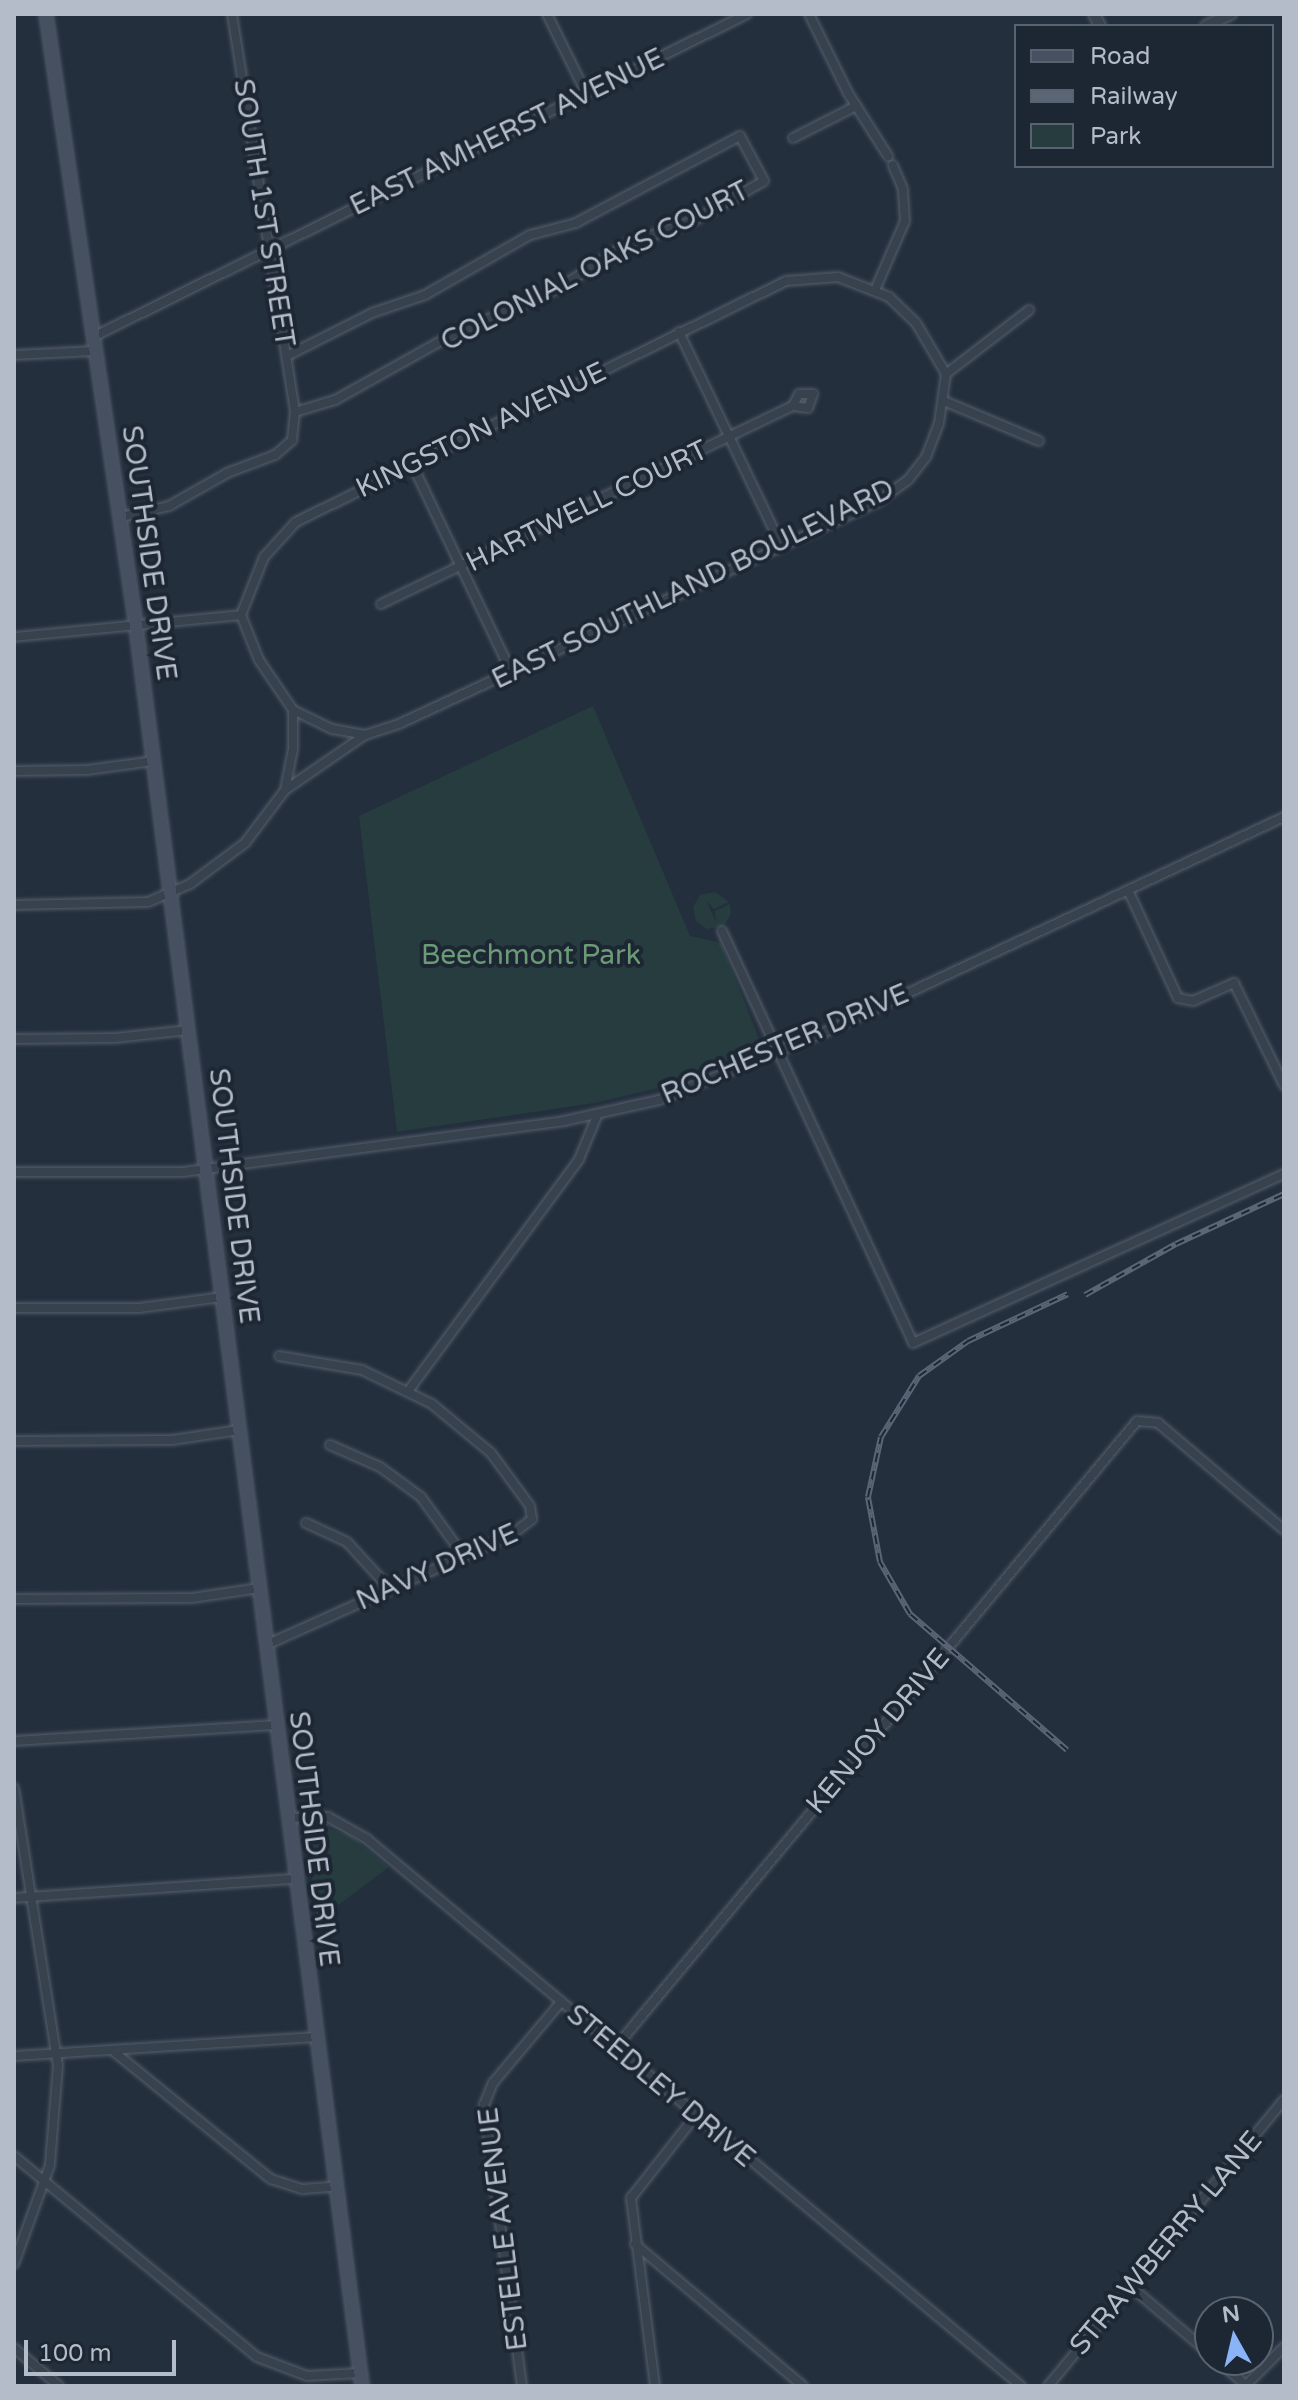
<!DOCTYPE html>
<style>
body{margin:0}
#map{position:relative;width:1298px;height:2400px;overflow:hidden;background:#242f3e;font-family:"Varela Round",sans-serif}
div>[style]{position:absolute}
.green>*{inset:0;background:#263c3f}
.roads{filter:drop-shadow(0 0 2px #565f6c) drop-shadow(0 0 2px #565f6c)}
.minor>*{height:8px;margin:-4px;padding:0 4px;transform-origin:4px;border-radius:4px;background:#38414e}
.tertiary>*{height:10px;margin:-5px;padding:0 5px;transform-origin:5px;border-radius:5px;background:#38414e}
.secondary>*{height:12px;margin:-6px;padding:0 6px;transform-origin:6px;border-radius:6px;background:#465061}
.rail>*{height:6px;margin-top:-3px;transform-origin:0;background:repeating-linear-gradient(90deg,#1d2633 0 9px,#5a6575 0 18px);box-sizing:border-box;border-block:2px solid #5a6575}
span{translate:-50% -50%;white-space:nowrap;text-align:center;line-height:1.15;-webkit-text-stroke:8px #1d2633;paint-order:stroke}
.street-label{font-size:28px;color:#b4bcc9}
.park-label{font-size:28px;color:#6b9a76}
.frame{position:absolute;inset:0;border:16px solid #b4bcc9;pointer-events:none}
.legend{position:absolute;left:1014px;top:24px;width:260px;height:144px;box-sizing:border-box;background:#1d2633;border:2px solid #59626f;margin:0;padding:10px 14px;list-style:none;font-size:24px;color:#b4bcc9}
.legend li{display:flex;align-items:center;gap:16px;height:40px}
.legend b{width:40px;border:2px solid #59626f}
.north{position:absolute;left:1194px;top:2296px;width:80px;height:80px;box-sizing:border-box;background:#1d2633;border:2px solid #59626f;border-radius:50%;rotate:352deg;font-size:22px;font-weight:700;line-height:32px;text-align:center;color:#b4bcc9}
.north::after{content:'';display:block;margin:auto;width:28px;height:36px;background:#8ab4f8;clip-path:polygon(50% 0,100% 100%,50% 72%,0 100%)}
.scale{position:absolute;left:24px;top:2340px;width:152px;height:36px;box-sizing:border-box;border:4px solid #b4bcc9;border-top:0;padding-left:10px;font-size:24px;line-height:28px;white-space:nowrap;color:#b4bcc9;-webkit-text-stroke:6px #1d2633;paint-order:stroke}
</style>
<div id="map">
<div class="green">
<div style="clip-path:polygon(593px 706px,690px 936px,721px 943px,762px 1046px,658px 1088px,595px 1103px,397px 1132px,359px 816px)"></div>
<div style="clip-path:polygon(715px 892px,729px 902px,714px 909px,706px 900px,716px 922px,715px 911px,730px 904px,731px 914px,724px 926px,707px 929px,696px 921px,693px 907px,700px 895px)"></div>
<div style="clip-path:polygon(317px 1825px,327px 1824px,344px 1830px,389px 1867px,333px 1909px,325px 1906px,324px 1917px,317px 1920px,307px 1832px,326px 1827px,350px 1836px,337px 1828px)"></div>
</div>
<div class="roads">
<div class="minor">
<div style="left:232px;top:14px;width:403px;rotate:81deg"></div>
<div style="left:547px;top:14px;width:88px;rotate:63.7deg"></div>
<div style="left:809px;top:14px;width:88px;rotate:63.7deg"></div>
<div style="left:848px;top:93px;width:75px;rotate:57.6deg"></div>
<div style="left:793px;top:138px;width:71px;rotate:-26.9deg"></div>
<div style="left:875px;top:290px;width:75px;rotate:-66.5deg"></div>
<div style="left:905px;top:221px;width:32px;rotate:-94deg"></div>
<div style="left:903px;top:189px;width:26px;rotate:-113deg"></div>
<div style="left:679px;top:332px;width:238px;rotate:64.4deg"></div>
<div style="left:93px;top:337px;width:729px;rotate:-26.28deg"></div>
<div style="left:14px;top:355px;width:81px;rotate:-2.8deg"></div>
<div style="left:944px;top:401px;width:103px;rotate:22.8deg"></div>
<div style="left:412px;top:464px;width:230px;rotate:64.5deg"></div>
<div style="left:121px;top:517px;width:49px;rotate:-12.9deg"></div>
<div style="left:169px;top:506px;width:67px;rotate:-29.6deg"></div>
<div style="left:227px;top:473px;width:51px;rotate:-20.6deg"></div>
<div style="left:275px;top:455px;width:23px;rotate:-41deg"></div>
<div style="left:292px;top:440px;width:28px;rotate:-84deg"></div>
<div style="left:295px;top:412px;width:42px;rotate:-16.7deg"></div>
<div style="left:335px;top:400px;width:132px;rotate:-29.1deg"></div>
<div style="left:450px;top:336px;width:119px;rotate:-23.8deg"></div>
<div style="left:559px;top:288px;width:81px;rotate:-32.9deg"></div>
<div style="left:627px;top:244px;width:70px;rotate:-19.2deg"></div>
<div style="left:693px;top:221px;width:81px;rotate:-29.4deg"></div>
<div style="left:764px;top:181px;width:51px;rotate:-118.1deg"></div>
<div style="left:740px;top:136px;width:186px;rotate:152.1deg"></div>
<div style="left:576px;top:223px;width:48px;rotate:165.4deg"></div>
<div style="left:530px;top:235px;width:121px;rotate:150.3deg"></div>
<div style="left:425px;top:295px;width:56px;rotate:161.2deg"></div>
<div style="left:372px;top:313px;width:95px;rotate:153.2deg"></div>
<div style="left:381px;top:604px;width:457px;rotate:-25.7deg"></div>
<div style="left:793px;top:406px;width:15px;rotate:8deg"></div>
<div style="left:808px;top:408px;width:15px;rotate:-70deg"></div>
<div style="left:813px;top:394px;width:14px;rotate:180deg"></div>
<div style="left:799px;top:394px;width:13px;rotate:117deg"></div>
<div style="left:241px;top:615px;width:48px;rotate:68.2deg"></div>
<div style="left:259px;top:660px;width:60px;rotate:55.8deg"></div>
<div style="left:293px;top:710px;width:43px;rotate:26deg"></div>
<div style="left:332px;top:729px;width:34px;rotate:10deg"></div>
<div style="left:14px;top:637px;width:228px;rotate:-5.5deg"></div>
<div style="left:241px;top:615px;width:62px;rotate:-68.4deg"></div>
<div style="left:264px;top:557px;width:47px;rotate:-47.6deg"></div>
<div style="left:296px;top:522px;width:546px;rotate:-26.19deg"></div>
<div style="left:786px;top:281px;width:52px;rotate:-4.4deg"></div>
<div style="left:838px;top:277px;width:55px;rotate:21.4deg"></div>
<div style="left:889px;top:297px;width:37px;rotate:44deg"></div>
<div style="left:916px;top:323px;width:59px;rotate:59.5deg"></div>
<div style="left:14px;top:771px;width:73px;rotate:-0.8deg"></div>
<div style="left:87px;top:770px;width:68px;rotate:-7.7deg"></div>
<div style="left:285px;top:790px;width:42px;rotate:-79deg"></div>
<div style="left:293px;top:749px;width:39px;rotate:-90deg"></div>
<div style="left:1128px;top:890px;width:119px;rotate:65.2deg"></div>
<div style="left:1178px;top:998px;width:15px;rotate:11deg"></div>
<div style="left:1193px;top:1001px;width:45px;rotate:-23.7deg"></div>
<div style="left:1234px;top:983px;width:114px;rotate:63.9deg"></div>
<div style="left:14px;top:905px;width:134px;rotate:-1.3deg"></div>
<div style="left:148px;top:902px;width:46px;rotate:-23.2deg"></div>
<div style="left:190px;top:884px;width:69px;rotate:-36.7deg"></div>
<div style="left:245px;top:843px;width:66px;rotate:-53deg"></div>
<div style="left:285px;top:790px;width:97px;rotate:-34.5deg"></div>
<div style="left:365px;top:735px;width:38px;rotate:-18deg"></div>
<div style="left:401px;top:723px;width:527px;rotate:-24.91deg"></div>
<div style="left:879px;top:501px;width:36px;rotate:-36deg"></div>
<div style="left:908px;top:480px;width:29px;rotate:-52deg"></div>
<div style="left:926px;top:457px;width:36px;rotate:-69deg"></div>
<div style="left:939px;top:423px;width:49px;rotate:-81.9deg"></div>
<div style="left:946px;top:374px;width:105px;rotate:-37.6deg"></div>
<div style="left:722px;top:931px;width:454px;rotate:65.1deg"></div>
<div style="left:913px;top:1343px;width:408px;rotate:-24.5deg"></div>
<div style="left:14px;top:1039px;width:101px;rotate:-0.6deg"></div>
<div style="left:115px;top:1038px;width:74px;rotate:-6.2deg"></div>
<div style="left:14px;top:1172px;width:169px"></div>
<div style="left:183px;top:1172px;width:384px;rotate:-7.6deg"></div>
<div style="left:564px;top:1121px;width:97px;rotate:-12.5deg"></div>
<div style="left:659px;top:1100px;width:179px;rotate:-22.3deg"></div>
<div style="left:825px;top:1032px;width:507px;rotate:-25.1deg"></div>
<div style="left:14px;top:1308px;width:125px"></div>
<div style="left:139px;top:1308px;width:85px;rotate:-7.5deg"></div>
<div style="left:409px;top:1390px;width:287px;rotate:-53.6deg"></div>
<div style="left:579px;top:1159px;width:47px;rotate:-67.3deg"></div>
<div style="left:14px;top:1441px;width:158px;rotate:-0.4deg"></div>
<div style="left:172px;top:1440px;width:68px;rotate:-8.5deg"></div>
<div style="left:330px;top:1445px;width:55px;rotate:23.7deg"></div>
<div style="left:380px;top:1467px;width:51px;rotate:36.2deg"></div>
<div style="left:421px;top:1497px;width:72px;rotate:54.1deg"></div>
<div style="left:306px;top:1523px;width:45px;rotate:24.9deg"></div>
<div style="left:347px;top:1542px;width:62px;rotate:47.6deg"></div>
<div style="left:14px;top:1599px;width:178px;rotate:-0.3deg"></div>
<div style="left:192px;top:1598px;width:68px;rotate:-8.5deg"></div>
<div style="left:266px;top:1645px;width:269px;rotate:-24.2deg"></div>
<div style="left:511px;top:1535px;width:26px;rotate:-37deg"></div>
<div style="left:532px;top:1519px;width:13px;rotate:-99deg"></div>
<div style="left:530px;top:1506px;width:66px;rotate:-126.3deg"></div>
<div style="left:491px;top:1453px;width:77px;rotate:-140.3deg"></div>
<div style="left:432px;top:1404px;width:78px;rotate:-154.1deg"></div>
<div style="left:362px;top:1370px;width:84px;rotate:-170.4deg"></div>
<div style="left:14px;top:1741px;width:262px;rotate:-3.5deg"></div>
<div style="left:14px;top:1788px;width:280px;rotate:81deg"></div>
<div style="left:58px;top:2065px;width:100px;rotate:94.6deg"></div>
<div style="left:50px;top:2165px;width:105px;rotate:110deg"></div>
<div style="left:288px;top:1818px;width:40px;rotate:-1.4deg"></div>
<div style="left:328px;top:1817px;width:45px;rotate:29.4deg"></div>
<div style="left:367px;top:1839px;width:853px;rotate:39.91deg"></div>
<div style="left:14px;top:1898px;width:282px;rotate:-3.9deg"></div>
<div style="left:615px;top:2048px;width:816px;rotate:-50.22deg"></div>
<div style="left:1137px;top:1421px;width:21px;rotate:5deg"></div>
<div style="left:1158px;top:1423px;width:165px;rotate:40.3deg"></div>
<div style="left:112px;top:2050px;width:205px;rotate:39.1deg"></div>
<div style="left:271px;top:2179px;width:33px;rotate:18deg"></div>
<div style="left:302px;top:2189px;width:32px;rotate:-4deg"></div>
<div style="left:14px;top:2056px;width:303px;rotate:-3.6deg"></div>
<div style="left:14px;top:2156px;width:315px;rotate:39.6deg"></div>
<div style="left:257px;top:2357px;width:53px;rotate:20.8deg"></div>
<div style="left:307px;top:2376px;width:53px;rotate:-3.2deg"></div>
<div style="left:635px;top:2244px;width:220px;rotate:40.2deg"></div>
<div style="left:1130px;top:2286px;width:105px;rotate:40.4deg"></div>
<div style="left:14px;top:2348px;width:59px;rotate:40.2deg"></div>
<div style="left:1217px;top:2360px;width:38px;rotate:41deg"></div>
<div style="left:522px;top:2386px;width:284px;rotate:-97.7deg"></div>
<div style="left:484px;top:2105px;width:24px;rotate:-68deg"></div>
<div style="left:493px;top:2083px;width:106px;rotate:-50deg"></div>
<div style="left:655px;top:2386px;width:190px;rotate:-97.3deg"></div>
<div style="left:631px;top:2198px;width:105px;rotate:-51.9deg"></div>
<div style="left:1048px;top:2386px;width:371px;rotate:-50.5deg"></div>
<div style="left:1245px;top:2386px;width:55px;rotate:-45deg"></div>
</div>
<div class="tertiary">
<div style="left:1094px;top:14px;width:13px;rotate:63deg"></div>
<div style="left:1206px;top:26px;width:28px;rotate:-26deg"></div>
</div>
<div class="secondary">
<div style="left:46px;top:14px;width:619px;rotate:81.63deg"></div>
<div style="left:136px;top:626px;width:1774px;rotate:82.68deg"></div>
</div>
</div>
<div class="rail">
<div style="left:1085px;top:1295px;width:104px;rotate:-29.3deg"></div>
<div style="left:1176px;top:1244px;width:119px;rotate:-24.8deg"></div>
<div style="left:1067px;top:1750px;width:208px;rotate:-139.1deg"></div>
<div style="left:910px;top:1614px;width:60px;rotate:-120deg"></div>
<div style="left:880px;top:1562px;width:66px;rotate:-100.5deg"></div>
<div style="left:868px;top:1497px;width:61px;rotate:-77.8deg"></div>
<div style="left:881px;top:1437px;width:72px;rotate:-58.1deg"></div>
<div style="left:919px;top:1376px;width:60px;rotate:-35.5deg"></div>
<div style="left:968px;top:1341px;width:110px;rotate:-25.2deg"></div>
</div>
<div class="street-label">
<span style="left:507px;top:132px;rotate:-26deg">EAST AMHERST AVENUE</span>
<span style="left:264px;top:213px;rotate:81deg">SOUTH 1ST STREET</span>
<span style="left:595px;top:266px;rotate:-27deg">COLONIAL OAKS COURT</span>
<span style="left:481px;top:430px;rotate:-26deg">KINGSTON AVENUE</span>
<span style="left:587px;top:506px;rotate:-26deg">HARTWELL COURT</span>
<span style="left:149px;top:553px;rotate:82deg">SOUTHSIDE DRIVE</span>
<span style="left:693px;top:584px;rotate:-26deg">EAST SOUTHLAND BOULEVARD</span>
<span style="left:785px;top:1044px;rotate:-23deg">ROCHESTER DRIVE</span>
<span style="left:234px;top:1196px;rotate:83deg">SOUTHSIDE DRIVE</span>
<span style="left:437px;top:1567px;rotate:-24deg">NAVY DRIVE</span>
<span style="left:878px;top:1731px;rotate:-50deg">KENJOY DRIVE</span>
<span style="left:314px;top:1839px;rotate:83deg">SOUTHSIDE DRIVE</span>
<span style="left:661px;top:2086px;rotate:40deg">STEEDLEY DRIVE</span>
<span style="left:503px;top:2229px;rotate:-97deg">ESTELLE AVENUE</span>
<span style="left:1166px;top:2243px;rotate:-50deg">STRAWBERRY LANE</span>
</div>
<div class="park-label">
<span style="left:531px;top:955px">Beechmont Park</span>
</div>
<div class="frame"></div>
<ul class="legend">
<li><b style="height:10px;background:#465061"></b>Road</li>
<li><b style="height:10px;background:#5a6575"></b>Railway</li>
<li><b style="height:22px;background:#263c3f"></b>Park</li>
</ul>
<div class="north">N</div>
<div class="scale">100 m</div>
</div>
